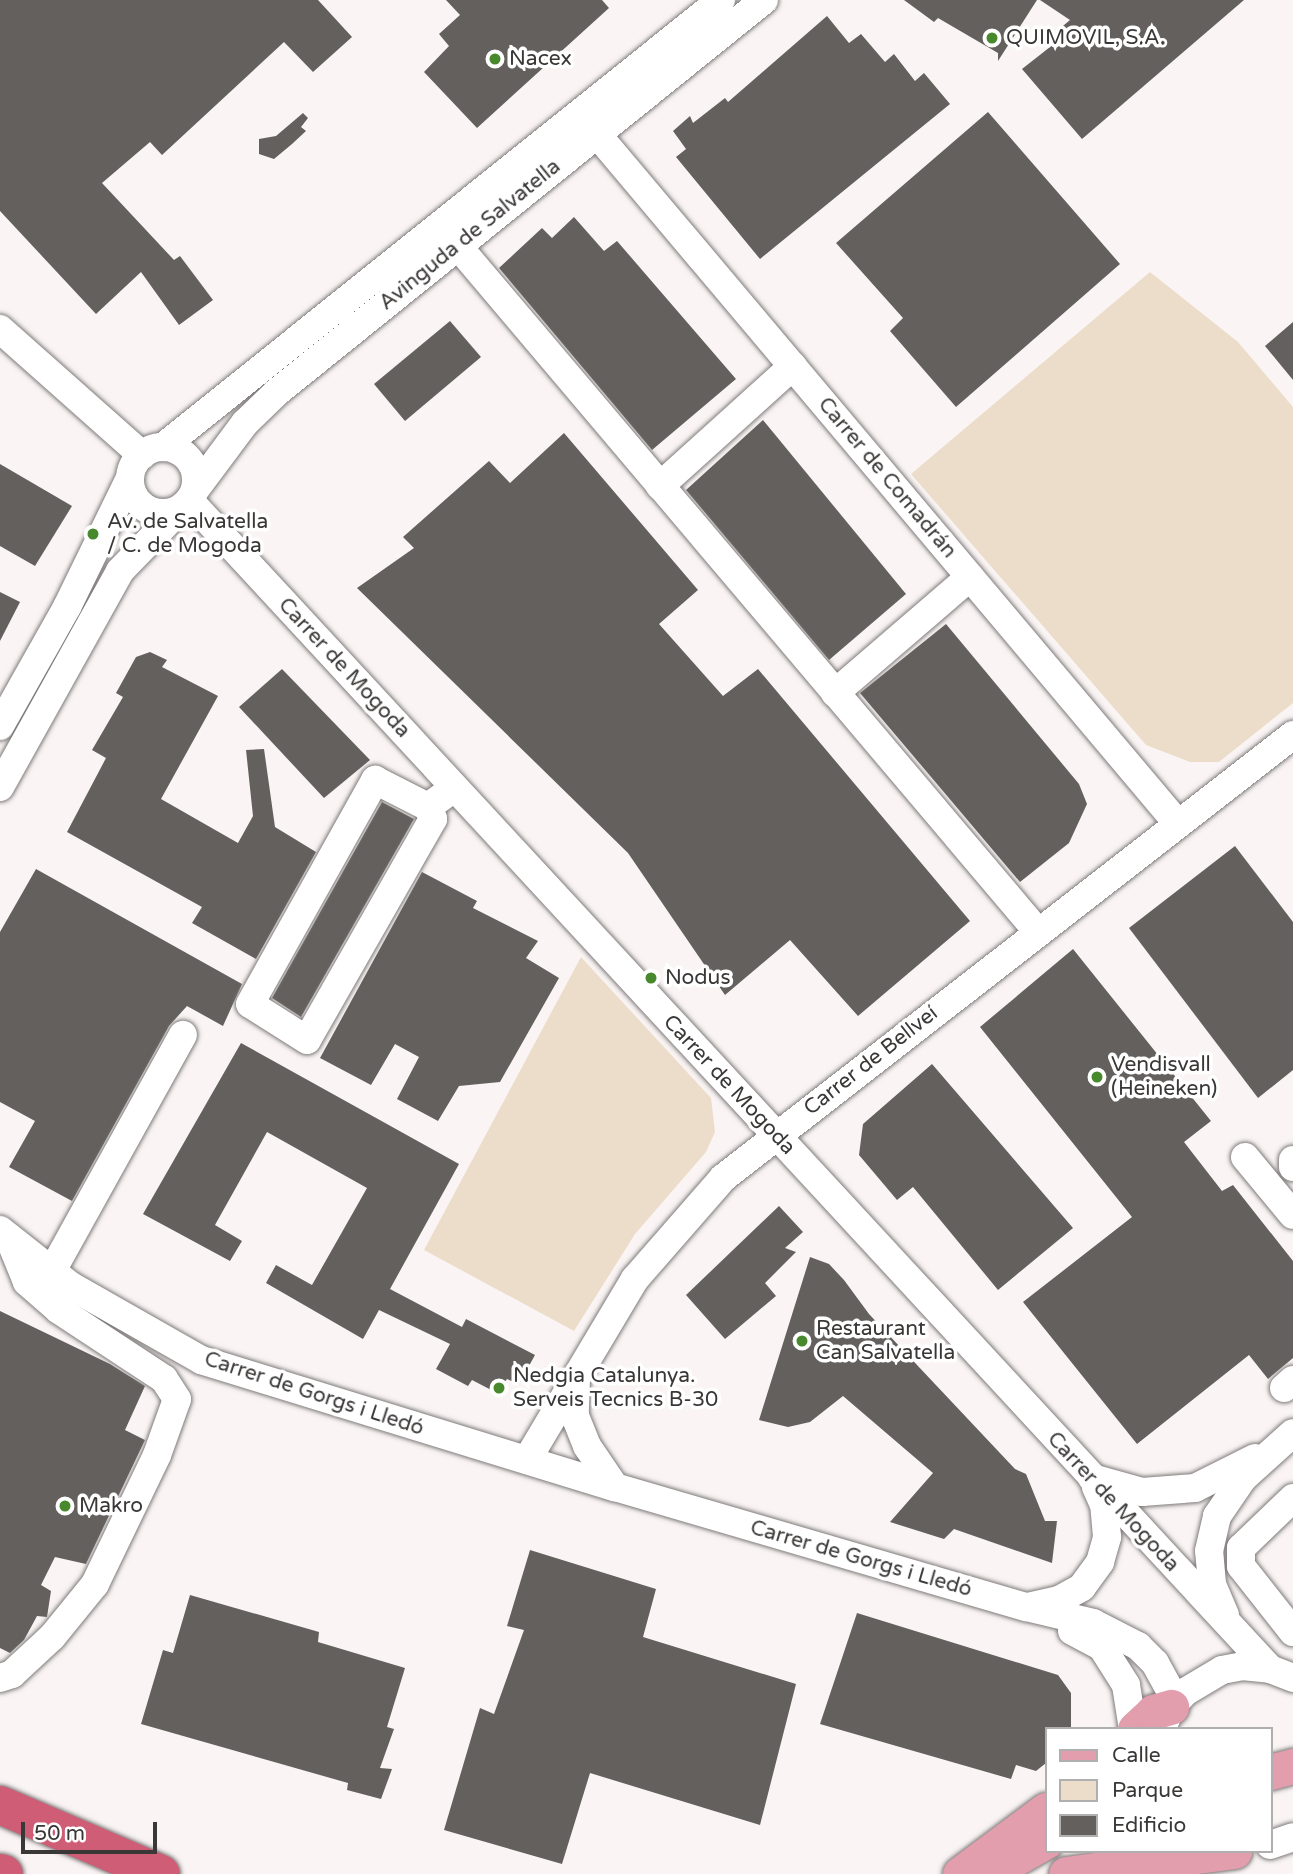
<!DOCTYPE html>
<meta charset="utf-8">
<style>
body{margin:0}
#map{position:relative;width:1293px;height:1874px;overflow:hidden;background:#faf5f4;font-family:"Varela Round",sans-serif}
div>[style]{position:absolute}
.green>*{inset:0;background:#ecddca}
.building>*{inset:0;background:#63605d}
.roads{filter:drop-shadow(0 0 2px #7f7a7a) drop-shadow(0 0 2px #7f7a7a)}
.minor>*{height:28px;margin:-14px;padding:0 14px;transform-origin:14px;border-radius:14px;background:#fff}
.minor>.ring{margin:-14px;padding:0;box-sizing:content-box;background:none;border:28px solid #fff;border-radius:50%}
.major>*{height:35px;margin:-17.5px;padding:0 17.5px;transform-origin:17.5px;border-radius:17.5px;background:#e29ead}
.highway>*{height:38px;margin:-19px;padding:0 19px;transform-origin:19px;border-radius:19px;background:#cf5d76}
.dots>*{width:19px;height:19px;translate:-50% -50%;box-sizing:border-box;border:4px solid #fff;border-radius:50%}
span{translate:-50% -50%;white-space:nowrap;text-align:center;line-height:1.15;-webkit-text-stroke:7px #fff;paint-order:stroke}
.poi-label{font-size:21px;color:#3a3837}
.left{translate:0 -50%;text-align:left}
.street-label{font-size:21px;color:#3a3837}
.legend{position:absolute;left:1045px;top:1727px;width:228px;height:126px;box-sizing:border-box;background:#fff;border:2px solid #b0afaf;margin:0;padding:9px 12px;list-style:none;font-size:21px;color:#3a3837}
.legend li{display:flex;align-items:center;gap:14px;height:35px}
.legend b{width:35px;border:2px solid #b0afaf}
.scale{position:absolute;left:21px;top:1822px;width:136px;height:32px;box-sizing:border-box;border:4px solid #3a3837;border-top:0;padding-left:9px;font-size:21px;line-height:24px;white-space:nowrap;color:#3a3837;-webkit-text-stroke:5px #fff;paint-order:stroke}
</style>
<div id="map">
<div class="green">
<div style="clip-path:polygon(1150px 272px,1238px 342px,1293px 407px,1293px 703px,1219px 762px,1190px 762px,1146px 745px,911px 474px)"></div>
<div style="clip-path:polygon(581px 957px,711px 1098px,715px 1132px,706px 1152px,635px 1234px,574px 1331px,424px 1250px)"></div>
</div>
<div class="building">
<div style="clip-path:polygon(0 0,318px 0,352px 37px,313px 72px,284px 42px,162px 155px,150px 142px,102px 183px,174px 260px,180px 256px,213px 300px,179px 325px,141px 272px,96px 314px,0 211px)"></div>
<div style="clip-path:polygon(446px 0,602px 0,609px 8px,477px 128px,424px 72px,449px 46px,439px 34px,460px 15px)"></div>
<div style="clip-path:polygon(904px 0,1037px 0,998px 61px,998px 53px,938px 18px,934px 22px)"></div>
<div style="clip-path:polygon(1040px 0,1244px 0,1082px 139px,1022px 69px,1050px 47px,1044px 42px,1070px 20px)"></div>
<div style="clip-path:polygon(827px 16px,849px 43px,861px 34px,885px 62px,894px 54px,915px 81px,924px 73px,950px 104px,760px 259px,676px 157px,686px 149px,673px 131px,690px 116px,693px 123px,725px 98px,728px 102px)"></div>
<div style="clip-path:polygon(988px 112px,1120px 264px,956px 407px,890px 331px,903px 318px,836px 243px)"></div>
<div style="clip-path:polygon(303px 113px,308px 118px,301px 127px,306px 131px,292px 144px,274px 159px,259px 154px,259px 139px,276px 136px)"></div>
<div style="clip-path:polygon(574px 217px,604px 251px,617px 241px,736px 379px,652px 450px,499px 268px,542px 228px,552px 238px)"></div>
<div style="clip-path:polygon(450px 321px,481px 357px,405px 421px,374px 384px)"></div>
<div style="clip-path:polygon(1293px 322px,1293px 380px,1265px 346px)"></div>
<div style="clip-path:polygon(763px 420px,906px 594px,829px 660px,686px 490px)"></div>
<div style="clip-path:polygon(564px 433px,698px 590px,659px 624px,723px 696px,758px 669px,970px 921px,858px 1016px,790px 940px,725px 995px,628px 853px,357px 588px,414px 548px,403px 537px,489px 461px,510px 483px)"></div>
<div style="clip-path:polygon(0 464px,72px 506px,35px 566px,0 546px)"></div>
<div style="clip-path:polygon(0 592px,20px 602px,0 641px)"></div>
<div style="clip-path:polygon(946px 624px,1079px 784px,1087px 804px,1069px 843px,1020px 882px,860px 693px)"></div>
<div style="clip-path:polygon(150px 652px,167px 660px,162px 667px,218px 696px,161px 799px,238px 843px,253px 816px,246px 750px,264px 749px,275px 827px,316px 852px,256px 959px,192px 923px,202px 907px,67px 832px,106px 758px,92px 750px,123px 697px,116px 693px,136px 657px)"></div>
<div style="clip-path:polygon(282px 669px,370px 760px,324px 798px,239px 707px)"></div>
<div style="clip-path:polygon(382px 802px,414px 819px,301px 1017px,272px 998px)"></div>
<div style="clip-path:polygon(1235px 846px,1293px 922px,1293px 1070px,1258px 1098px,1129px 928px)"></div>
<div style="clip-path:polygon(36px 869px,242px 984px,223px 1026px,187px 1006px,169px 1026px,72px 1201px,9px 1167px,35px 1121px,0 1102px,0 932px)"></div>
<div style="clip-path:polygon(422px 872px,477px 901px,473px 908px,538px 941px,526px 958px,559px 978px,500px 1082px,459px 1086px,438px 1121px,397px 1099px,419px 1057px,395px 1044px,371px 1085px,320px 1058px)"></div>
<div style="clip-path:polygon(1073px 949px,1211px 1121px,1184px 1142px,1222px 1191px,1233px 1185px,1293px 1261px,1293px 1358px,1268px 1379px,1249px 1355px,1137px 1444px,1023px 1302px,1132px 1217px,980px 1027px)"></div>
<div style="clip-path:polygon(241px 1043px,459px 1164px,390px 1289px,462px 1327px,466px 1319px,535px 1355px,519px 1384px,507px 1379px,497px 1393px,472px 1380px,468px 1386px,436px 1369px,450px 1344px,379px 1310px,363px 1339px,266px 1283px,276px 1265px,312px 1285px,367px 1188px,267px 1132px,215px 1225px,242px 1241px,230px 1261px,143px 1214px)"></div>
<div style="clip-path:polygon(932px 1064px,1073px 1228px,998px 1290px,913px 1187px,897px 1200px,859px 1155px,863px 1124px)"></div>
<div style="clip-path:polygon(779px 1206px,803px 1232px,785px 1248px,796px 1252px,765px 1283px,776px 1296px,725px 1339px,686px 1295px)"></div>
<div style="clip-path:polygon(810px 1257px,829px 1264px,844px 1280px,869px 1314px,1015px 1469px,1026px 1474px,1045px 1521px,1057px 1521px,1052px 1563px,954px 1529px,944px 1539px,890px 1522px,933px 1473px,843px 1396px,810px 1422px,788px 1427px,759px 1420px)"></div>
<div style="clip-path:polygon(0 1311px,110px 1364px,145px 1386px,125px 1430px,145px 1440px,86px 1564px,55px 1557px,41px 1585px,51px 1591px,47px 1617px,37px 1616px,24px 1640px,10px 1653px,0 1648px)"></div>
<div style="clip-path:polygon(530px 1550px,656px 1589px,643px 1637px,796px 1684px,760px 1825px,590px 1773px,562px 1864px,444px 1830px,480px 1708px,494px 1714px,524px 1630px,507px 1626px)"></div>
<div style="clip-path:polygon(190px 1595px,319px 1632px,318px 1642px,405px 1668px,387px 1727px,394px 1729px,380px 1768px,392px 1769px,381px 1799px,347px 1790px,348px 1783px,141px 1724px,163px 1650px,173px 1653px)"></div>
<div style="clip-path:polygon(857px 1613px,1058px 1675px,1071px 1693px,1071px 1729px,1046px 1729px,1046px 1763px,1036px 1771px,1016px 1765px,1011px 1779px,820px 1724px)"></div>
</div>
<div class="roads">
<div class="minor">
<div style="left:596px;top:133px;width:903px;rotate:49.89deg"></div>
<div style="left:457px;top:245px;width:900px;rotate:49.78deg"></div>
<div style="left:0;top:329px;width:190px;rotate:41.6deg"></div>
<div style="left:163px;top:447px;width:715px;rotate:-38.7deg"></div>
<div class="ring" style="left:130px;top:447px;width:38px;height:38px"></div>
<div style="left:660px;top:486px;width:179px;rotate:-42.1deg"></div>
<div style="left:195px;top:490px;width:84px;rotate:-53.3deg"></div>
<div style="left:245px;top:423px;width:45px;rotate:-44.1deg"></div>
<div style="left:277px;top:392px;width:625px;rotate:-38.83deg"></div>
<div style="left:189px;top:500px;width:1592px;rotate:47.24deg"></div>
<div style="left:835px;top:693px;width:178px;rotate:-40.7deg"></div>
<div style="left:0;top:726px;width:137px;rotate:-60.6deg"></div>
<div style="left:67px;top:607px;width:144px;rotate:-64deg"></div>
<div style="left:0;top:787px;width:247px;rotate:-60.9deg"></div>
<div style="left:120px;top:571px;width:91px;rotate:-45.9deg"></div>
<div style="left:428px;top:807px;width:13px;rotate:67deg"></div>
<div style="left:433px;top:819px;width:254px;rotate:119.7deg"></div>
<div style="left:307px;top:1040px;width:67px;rotate:-147.7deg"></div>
<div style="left:250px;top:1004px;width:257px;rotate:-60.8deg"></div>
<div style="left:375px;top:780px;width:59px;rotate:27deg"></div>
<div style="left:428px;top:807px;width:32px;rotate:-36deg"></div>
<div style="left:1245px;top:1157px;width:75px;rotate:50.4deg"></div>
<div style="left:1293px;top:1160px;width:7px;rotate:90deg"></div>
<div style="left:0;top:1230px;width:90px;rotate:38.3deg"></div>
<div style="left:71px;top:1286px;width:150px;rotate:29.6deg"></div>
<div style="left:201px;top:1360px;width:433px;rotate:17.1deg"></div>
<div style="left:615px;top:1487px;width:428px;rotate:16.3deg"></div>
<div style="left:1026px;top:1607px;width:69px;rotate:13.4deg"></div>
<div style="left:1093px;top:1623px;width:51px;rotate:27.1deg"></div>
<div style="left:1138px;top:1646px;width:24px;rotate:45deg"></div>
<div style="left:1155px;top:1663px;width:43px;rotate:61.1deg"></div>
<div style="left:52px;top:1271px;width:270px;rotate:-61deg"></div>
<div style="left:576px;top:1378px;width:38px;rotate:92deg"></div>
<div style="left:575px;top:1416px;width:32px;rotate:68deg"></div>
<div style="left:587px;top:1446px;width:50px;rotate:55.7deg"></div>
<div style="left:1284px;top:1388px;width:12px;rotate:-42deg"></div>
<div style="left:527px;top:1460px;width:211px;rotate:-59.2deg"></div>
<div style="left:635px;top:1279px;width:134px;rotate:-48.9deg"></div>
<div style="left:723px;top:1178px;width:722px;rotate:-37.85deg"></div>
<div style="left:1092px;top:1478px;width:52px;rotate:15.6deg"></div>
<div style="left:1142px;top:1492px;width:53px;rotate:-4.3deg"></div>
<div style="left:1195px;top:1488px;width:67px;rotate:-26.6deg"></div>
<div style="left:1293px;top:1498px;width:72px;rotate:136.1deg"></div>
<div style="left:1241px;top:1548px;width:18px;rotate:90deg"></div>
<div style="left:1241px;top:1566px;width:84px;rotate:51.8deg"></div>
<div style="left:1028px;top:1607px;width:32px;rotate:-13deg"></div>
<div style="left:1059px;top:1600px;width:26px;rotate:-29deg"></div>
<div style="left:1082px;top:1587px;width:31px;rotate:-54deg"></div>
<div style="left:1100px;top:1562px;width:26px;rotate:-74deg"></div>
<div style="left:1107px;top:1537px;width:32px;rotate:-95deg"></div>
<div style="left:1104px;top:1505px;width:20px;rotate:-114deg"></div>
<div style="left:1225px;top:1615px;width:34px;rotate:-113deg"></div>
<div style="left:1212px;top:1584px;width:33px;rotate:-95deg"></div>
<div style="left:1209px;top:1551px;width:36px;rotate:-77deg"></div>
<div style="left:1217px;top:1516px;width:46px;rotate:-55.6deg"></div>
<div style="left:1243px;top:1478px;width:67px;rotate:-42deg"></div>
<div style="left:1072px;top:1631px;width:34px;rotate:28deg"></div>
<div style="left:1102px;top:1647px;width:45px;rotate:57.7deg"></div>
<div style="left:1126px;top:1685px;width:45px;rotate:81deg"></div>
<div style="left:0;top:1678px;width:13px;rotate:-18deg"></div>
<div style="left:12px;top:1674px;width:54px;rotate:-42.8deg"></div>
<div style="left:52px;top:1637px;width:68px;rotate:-50.9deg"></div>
<div style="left:95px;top:1584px;width:143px;rotate:-64.3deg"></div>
<div style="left:157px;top:1455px;width:59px;rotate:-70.3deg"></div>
<div style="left:177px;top:1399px;width:24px;rotate:-123deg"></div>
<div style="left:164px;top:1379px;width:126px;rotate:-146.7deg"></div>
<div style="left:59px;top:1310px;width:43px;rotate:-138.8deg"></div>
<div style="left:27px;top:1282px;width:48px;rotate:-112.2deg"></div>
<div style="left:1162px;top:1729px;width:24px;rotate:-68deg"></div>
<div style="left:1171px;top:1707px;width:21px;rotate:-47deg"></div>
<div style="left:1185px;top:1692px;width:43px;rotate:-30.7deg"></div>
<div style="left:1222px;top:1670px;width:20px;rotate:-11deg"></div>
<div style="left:1242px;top:1666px;width:28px;rotate:6deg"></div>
<div style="left:1270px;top:1669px;width:25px;rotate:21deg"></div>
<div style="left:1270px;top:1845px;width:24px;rotate:-19deg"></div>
</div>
<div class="major">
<div style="left:1135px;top:1729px;width:25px;rotate:-43deg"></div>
<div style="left:1153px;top:1712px;width:19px;rotate:-16deg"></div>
<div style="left:1270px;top:1772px;width:24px;rotate:-15deg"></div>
<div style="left:960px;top:1874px;width:107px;rotate:-36.7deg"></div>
<div style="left:988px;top:1874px;width:67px;rotate:-29.6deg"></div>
<div style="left:1066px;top:1874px;width:170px;rotate:-7.8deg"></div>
</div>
<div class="highway">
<div style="left:0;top:1805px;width:175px;rotate:23.2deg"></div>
<div style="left:0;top:1873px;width:4px;rotate:14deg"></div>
</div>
</div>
<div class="dots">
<div style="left:992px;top:38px;background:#47892c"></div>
<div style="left:495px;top:59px;background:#47892c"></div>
<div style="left:93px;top:534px;background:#47892c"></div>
<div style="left:651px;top:978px;background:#47892c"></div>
<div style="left:1097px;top:1077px;background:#47892c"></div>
<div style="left:802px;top:1341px;background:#47892c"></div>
<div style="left:499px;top:1388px;background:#47892c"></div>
<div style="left:65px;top:1506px;background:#47892c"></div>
</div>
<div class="poi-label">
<span class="left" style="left:1006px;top:38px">QUIMOVIL, S.A.</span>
<span class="left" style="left:509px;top:59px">Nacex</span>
<span class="left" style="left:107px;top:534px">Av. de Salvatella<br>/ C. de Mogoda</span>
<span class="left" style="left:665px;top:978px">Nodus</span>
<span class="left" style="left:1111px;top:1077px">Vendisvall<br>(Heineken)</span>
<span class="left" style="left:816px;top:1341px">Restaurant<br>Can Salvatella</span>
<span class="left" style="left:513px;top:1388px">Nedgia Catalunya.<br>Serveis Tecnics B-30</span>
<span class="left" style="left:79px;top:1506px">Makro</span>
</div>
<div class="street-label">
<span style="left:470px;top:235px;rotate:-39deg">Avinguda de Salvatella</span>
<span style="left:887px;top:478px;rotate:50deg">Carrer de Comadrán</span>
<span style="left:344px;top:668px;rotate:47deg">Carrer de Mogoda</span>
<span style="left:871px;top:1061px;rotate:-38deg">Carrer de Bellveí</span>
<span style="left:729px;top:1085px;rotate:47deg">Carrer de Mogoda</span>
<span style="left:314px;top:1394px;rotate:18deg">Carrer de Gorgs i Lledó</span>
<span style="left:1113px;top:1502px;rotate:47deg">Carrer de Mogoda</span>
<span style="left:861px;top:1559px;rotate:16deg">Carrer de Gorgs i Lledó</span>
</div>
<ul class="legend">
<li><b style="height:9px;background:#e29ead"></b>Calle</li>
<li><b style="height:19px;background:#ecddca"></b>Parque</li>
<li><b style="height:19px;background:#63605d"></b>Edificio</li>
</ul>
<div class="scale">50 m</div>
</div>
